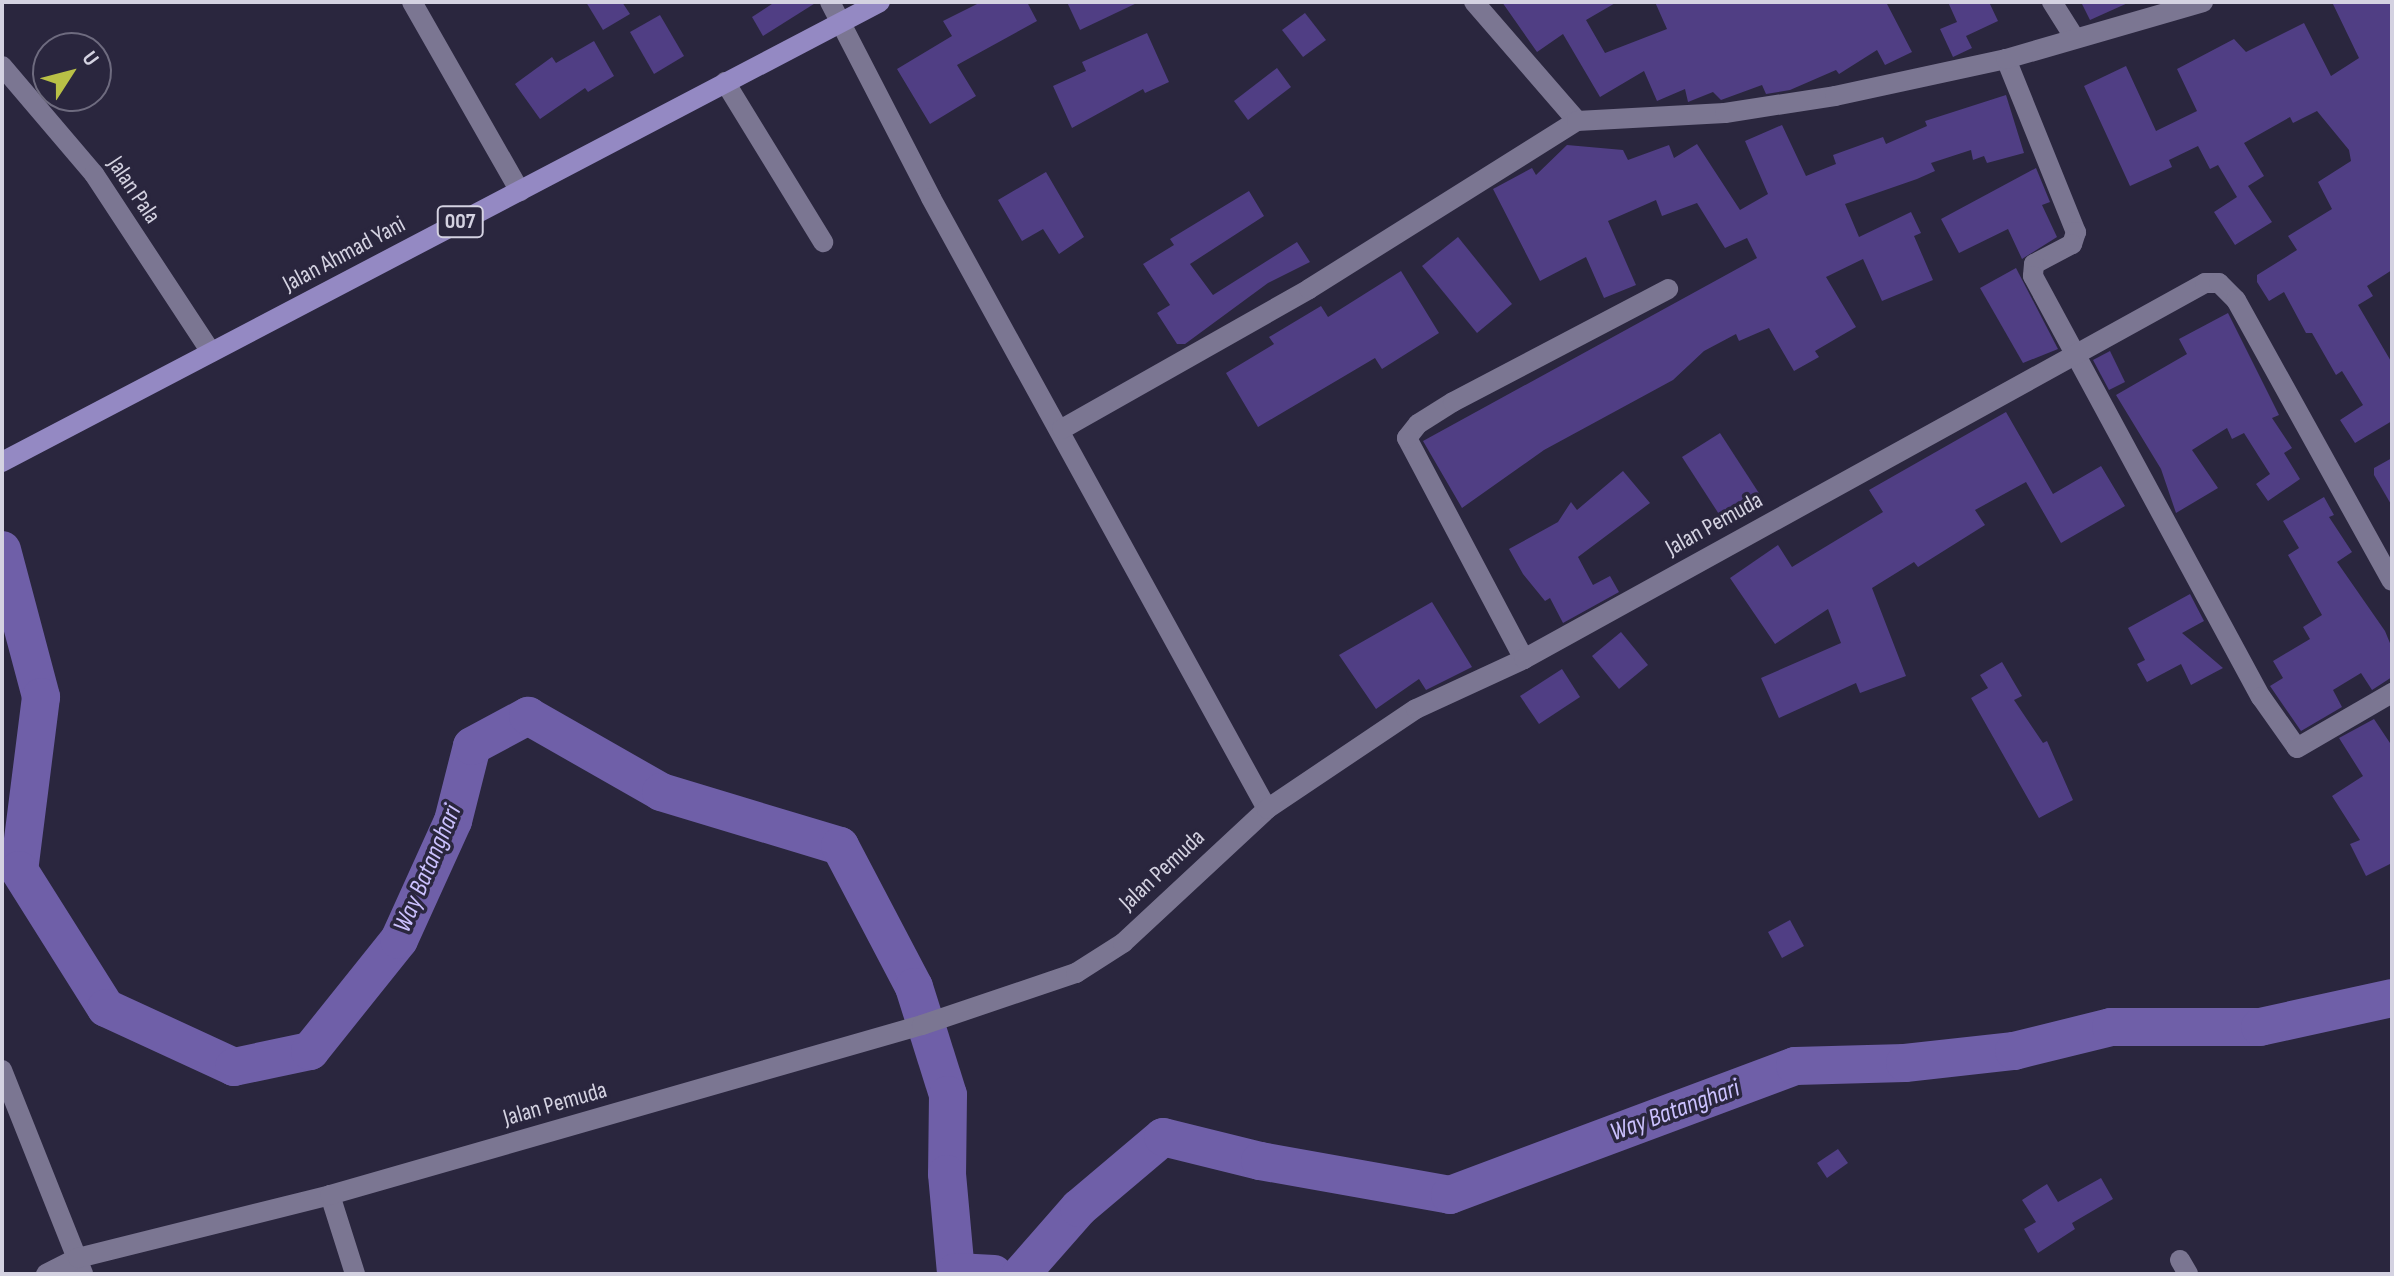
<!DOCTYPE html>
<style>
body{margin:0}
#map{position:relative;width:2394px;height:1276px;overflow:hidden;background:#2a263e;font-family:"Sofia Sans Condensed",sans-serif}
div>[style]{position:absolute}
.river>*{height:38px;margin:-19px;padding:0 19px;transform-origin:19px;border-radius:19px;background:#6f5fa8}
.building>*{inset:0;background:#503e84}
.minor>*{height:20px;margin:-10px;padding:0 10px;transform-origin:10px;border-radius:10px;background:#7b7692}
.major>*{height:20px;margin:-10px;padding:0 10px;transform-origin:10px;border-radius:10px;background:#9489c3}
span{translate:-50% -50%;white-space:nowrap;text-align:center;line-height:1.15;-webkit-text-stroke:7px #2a263e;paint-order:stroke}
.shield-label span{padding:2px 6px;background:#2a263e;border:2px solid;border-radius:6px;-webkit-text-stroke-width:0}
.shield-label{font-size:22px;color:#d4d2e1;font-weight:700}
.street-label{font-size:24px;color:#d4d2e1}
.water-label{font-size:26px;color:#cbc1fe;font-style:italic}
.frame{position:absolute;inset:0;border:4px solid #d4d2e1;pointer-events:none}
.north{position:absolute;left:32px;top:32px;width:80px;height:80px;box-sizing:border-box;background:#2a263e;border:2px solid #6e6b7f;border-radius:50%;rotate:54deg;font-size:22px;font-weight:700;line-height:32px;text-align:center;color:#d4d2e1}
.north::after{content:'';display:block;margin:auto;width:28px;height:36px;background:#b9c046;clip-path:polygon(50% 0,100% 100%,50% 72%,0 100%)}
</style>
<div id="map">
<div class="river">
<div style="left:2px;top:550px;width:152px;rotate:75.1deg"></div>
<div style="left:41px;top:697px;width:174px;rotate:97.2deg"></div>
<div style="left:19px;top:870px;width:163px;rotate:57.8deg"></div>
<div style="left:106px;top:1008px;width:141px;rotate:24.7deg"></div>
<div style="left:234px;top:1067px;width:78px;rotate:-11.9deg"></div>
<div style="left:310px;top:1051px;width:142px;rotate:-51.3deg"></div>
<div style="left:399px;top:940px;width:131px;rotate:-65.6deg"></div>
<div style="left:453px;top:821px;width:77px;rotate:-75.8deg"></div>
<div style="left:472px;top:746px;width:64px;rotate:-28.2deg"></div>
<div style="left:528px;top:716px;width:153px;rotate:29.7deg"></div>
<div style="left:661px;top:792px;width:187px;rotate:16.8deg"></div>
<div style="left:840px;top:846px;width:159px;rotate:62.3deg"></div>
<div style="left:914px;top:987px;width:113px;rotate:72.5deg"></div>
<div style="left:948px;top:1095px;width:79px;rotate:90.7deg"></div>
<div style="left:947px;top:1174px;width:98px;rotate:84.8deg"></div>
<div style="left:956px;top:1272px;width:38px;rotate:3deg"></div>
<div style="left:1021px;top:1274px;width:88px;rotate:-48.7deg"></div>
<div style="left:1079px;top:1208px;width:110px;rotate:-40.2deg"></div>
<div style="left:1163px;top:1137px;width:100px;rotate:13.9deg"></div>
<div style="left:1260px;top:1161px;width:193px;rotate:10.1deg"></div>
<div style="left:1450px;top:1195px;width:368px;rotate:-20.5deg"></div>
<div style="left:1795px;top:1066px;width:110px;rotate:-1.6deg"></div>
<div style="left:1905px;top:1063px;width:110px;rotate:-6.3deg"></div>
<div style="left:2014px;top:1051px;width:100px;rotate:-13.9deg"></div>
<div style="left:2111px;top:1027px;width:149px"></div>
<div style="left:2260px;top:1027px;width:135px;rotate:-12.4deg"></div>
</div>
<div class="building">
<div style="clip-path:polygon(586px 2px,622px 2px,630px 14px,603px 30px)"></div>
<div style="clip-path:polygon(775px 2px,817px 2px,763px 36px,752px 17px)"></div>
<div style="clip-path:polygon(981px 2px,1027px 2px,1037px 21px,957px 65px,976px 96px,930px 124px,897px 69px,952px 36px,943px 21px)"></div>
<div style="clip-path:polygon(1067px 2px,1139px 2px,1080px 30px)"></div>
<div style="clip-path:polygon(1502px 2px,1617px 2px,1586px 20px,1605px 53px,1667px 29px,1655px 2px,1886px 2px,1912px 52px,1885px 65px,1877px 50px,1839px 74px,1836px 70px,1790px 90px,1766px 94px,1762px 85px,1721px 100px,1713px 92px,1688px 102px,1685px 89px,1657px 101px,1644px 71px,1600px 97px,1563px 34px,1537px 52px)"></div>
<div style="clip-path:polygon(1948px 2px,1989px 2px,1998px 21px,1966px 36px,1972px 48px,1953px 57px,1940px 29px,1957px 22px)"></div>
<div style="clip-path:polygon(2081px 2px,2130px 2px,2090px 20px)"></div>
<div style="clip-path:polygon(2332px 2px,2392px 2px,2392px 270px,2367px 286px,2373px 296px,2358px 305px,2392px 363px,2392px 421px,2355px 443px,2340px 420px,2363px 405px,2342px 371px,2336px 375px,2312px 333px,2306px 333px,2284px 292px,2269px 301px,2257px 282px,2257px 275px,2297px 250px,2288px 236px,2332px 209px,2318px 182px,2351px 161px,2349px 150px,2317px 111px,2293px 123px,2290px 117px,2244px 143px,2264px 176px,2248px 186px,2272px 222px,2235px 245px,2214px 212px,2237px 197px,2218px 165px,2210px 169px,2198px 146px,2169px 160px,2172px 167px,2130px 186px,2084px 86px,2126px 66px,2156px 131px,2197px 111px,2177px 69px,2234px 39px,2246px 52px,2304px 23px,2331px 76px,2359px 58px)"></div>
<div style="clip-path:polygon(1305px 13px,1326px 40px,1303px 57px,1282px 30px)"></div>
<div style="clip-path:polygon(660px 15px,684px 56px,654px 74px,630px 32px)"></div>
<div style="clip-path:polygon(1147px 33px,1169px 82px,1145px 93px,1143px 89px,1072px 128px,1053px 86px,1086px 71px,1082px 62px)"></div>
<div style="clip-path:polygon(594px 41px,614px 76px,588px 92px,585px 88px,540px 119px,515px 84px,552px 57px,556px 63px)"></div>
<div style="clip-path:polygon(1277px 68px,1291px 87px,1248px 120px,1234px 101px)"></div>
<div style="clip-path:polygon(2006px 95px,2024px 153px,1987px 163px,1984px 156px,1973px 160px,1971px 150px,1931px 163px,1935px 171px,1917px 179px,1845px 204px,1859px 237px,1911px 212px,1921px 233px,1914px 236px,1933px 280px,1882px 301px,1863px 259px,1826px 277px,1856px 327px,1815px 351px,1819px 357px,1794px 371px,1769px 328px,1739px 341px,1736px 334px,1704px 351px,1673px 380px,1544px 450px,1462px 508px,1423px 441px,1757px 258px,1747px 238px,1725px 248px,1697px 203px,1662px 216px,1656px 200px,1608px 221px,1636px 285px,1604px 298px,1586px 257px,1540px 281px,1493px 189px,1532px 168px,1536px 175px,1567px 145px,1623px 150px,1628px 160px,1669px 145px,1674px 158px,1697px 144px,1740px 210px,1768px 194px,1745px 141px,1782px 125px,1806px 176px,1836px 164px,1833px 155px,1883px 137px,1886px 144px,1927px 126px,1925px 121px)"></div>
<div style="clip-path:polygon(2036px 168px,2050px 202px,2042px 205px,2057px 237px,2022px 259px,2008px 229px,1959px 253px,1941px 219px)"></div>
<div style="clip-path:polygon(1046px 172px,1084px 237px,1059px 254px,1043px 229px,1022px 241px,998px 200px)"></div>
<div style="clip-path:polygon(1249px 191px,1264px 216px,1190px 264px,1213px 295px,1297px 242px,1310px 262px,1268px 283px,1185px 344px,1177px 344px,1157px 313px,1170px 305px,1143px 264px,1174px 245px,1170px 239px)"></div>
<div style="clip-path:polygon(1458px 237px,1512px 304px,1477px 333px,1422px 266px)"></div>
<div style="clip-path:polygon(2016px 268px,2058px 349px,2023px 363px,1980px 288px)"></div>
<div style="clip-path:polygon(1401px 271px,1439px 333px,1382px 369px,1375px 358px,1258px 427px,1226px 373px,1274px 344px,1269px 337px,1321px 306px,1328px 317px)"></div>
<div style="clip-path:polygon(2228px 313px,2279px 415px,2272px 418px,2292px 448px,2284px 453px,2300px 479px,2268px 501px,2256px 484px,2270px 474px,2244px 433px,2232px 439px,2227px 428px,2192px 450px,2218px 488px,2176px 513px,2161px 469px,2116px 395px,2187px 354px,2179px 339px)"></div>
<div style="clip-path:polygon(2110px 351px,2125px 382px,2109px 390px,2093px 360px)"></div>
<div style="clip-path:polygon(2006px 412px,2053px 494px,2101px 466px,2125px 506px,2061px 543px,2026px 482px,1975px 510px,1985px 525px,1918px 567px,1914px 562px,1872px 588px,1906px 676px,1860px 693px,1856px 683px,1779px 718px,1761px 678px,1841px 643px,1828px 609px,1775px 644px,1730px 578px,1778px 545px,1792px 567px,1883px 512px,1869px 490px)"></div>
<div style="clip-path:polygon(1720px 433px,1764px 501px,1726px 525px,1682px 457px)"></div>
<div style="clip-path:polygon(2392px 458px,2392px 506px,2374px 475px,2374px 468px)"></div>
<div style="clip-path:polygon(1623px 471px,1650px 503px,1578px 557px,1593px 585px,1610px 576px,1619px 592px,1563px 623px,1550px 598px,1545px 601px,1523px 574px,1509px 549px,1558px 522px,1571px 502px,1577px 510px)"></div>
<div style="clip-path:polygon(2324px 497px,2334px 515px,2329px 517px,2352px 552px,2337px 562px,2385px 631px,2392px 648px,2392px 677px,2372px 690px,2361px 673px,2333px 690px,2342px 707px,2301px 731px,2270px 686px,2283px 678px,2273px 661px,2310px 639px,2303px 627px,2322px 615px,2288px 555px,2299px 548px,2283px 521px)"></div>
<div style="clip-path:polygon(2190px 594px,2204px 621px,2182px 633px,2223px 668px,2191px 685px,2181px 664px,2147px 682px,2137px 664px,2145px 660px,2128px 628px)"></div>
<div style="clip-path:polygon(1432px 602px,1472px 667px,1426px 690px,1419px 679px,1376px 709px,1339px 655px)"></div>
<div style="clip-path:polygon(1621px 632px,1648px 665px,1619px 689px,1592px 656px)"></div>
<div style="clip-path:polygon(2002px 662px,2022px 696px,2014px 700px,2043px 743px,2047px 741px,2073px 800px,2039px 818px,1971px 698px,1988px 688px,1980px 675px)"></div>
<div style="clip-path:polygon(1562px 669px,1580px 697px,1539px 724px,1520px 696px)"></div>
<div style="clip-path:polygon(2374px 719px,2392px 746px,2392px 863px,2366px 876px,2350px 844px,2360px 840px,2332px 796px,2363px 776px,2339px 738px)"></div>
<div style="clip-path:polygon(1790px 920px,1804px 946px,1782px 958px,1768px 932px)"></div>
<div style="clip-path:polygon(1838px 1149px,1848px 1163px,1827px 1178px,1817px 1163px)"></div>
<div style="clip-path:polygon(2101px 1178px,2113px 1199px,2072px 1223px,2075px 1229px,2038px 1253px,2024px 1229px,2036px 1222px,2022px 1200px,2047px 1184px,2058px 1202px)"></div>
</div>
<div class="minor">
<div style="left:412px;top:2px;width:218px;rotate:60.3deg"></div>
<div style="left:830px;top:2px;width:220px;rotate:62.7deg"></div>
<div style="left:931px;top:198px;width:697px;rotate:61.19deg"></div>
<div style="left:1474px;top:2px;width:157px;rotate:49.1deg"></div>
<div style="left:2052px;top:2px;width:41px;rotate:57.8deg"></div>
<div style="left:2006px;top:59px;width:187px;rotate:68deg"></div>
<div style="left:2076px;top:232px;width:13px;rotate:108deg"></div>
<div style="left:2072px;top:244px;width:43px;rotate:152.2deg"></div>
<div style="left:2034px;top:264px;width:12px;rotate:95deg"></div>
<div style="left:2033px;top:276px;width:479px;rotate:61.6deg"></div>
<div style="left:2261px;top:697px;width:62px;rotate:54.8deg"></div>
<div style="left:2297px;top:748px;width:110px;rotate:-30.1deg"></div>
<div style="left:2px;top:66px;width:142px;rotate:49.6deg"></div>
<div style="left:94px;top:174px;width:213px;rotate:56.7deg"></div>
<div style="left:725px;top:82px;width:188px;rotate:58.5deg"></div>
<div style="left:1062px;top:429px;width:284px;rotate:-29.5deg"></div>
<div style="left:1309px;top:289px;width:316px;rotate:-32.1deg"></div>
<div style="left:1577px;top:121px;width:148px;rotate:-3.1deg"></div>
<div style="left:1725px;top:113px;width:111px;rotate:-8.8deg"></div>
<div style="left:1835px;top:96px;width:175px;rotate:-12.2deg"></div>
<div style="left:2006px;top:59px;width:205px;rotate:-16.1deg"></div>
<div style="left:1524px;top:659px;width:250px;rotate:-117.9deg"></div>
<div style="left:1407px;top:438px;width:18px;rotate:-52deg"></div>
<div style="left:1418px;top:424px;width:41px;rotate:-32.2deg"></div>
<div style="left:1453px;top:402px;width:243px;rotate:-27.7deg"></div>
<div style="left:2px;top:1070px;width:219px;rotate:68.3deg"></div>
<div style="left:330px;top:1195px;width:83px;rotate:72.4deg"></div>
<div style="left:2180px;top:1260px;width:16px;rotate:60deg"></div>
<div style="left:46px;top:1274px;width:36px;rotate:-27deg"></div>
<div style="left:78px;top:1258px;width:260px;rotate:-14deg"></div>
<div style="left:330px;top:1195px;width:616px;rotate:-16.02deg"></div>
<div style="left:922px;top:1025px;width:163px;rotate:-18.7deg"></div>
<div style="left:1076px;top:973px;width:56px;rotate:-32.6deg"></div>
<div style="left:1123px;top:943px;width:197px;rotate:-42.9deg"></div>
<div style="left:1267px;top:809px;width:179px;rotate:-33.9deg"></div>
<div style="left:1416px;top:709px;width:119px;rotate:-24.8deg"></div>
<div style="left:1524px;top:659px;width:778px;rotate:-28.9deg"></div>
<div style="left:2205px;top:283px;width:14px"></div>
<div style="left:2219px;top:283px;width:24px;rotate:45deg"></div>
<div style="left:2236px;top:300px;width:321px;rotate:61deg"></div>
</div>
<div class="major">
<div style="left:2px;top:462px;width:991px;rotate:-27.65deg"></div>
</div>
<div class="shield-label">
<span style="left:460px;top:222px">007</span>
</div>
<div class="street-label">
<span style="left:134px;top:190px;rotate:56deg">Jalan Pala</span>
<span style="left:344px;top:254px;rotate:-28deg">Jalan Ahmad Yani</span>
<span style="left:1714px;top:524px;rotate:-29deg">Jalan Pemuda</span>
<span style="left:1162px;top:870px;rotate:-43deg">Jalan Pemuda</span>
<span style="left:555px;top:1104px;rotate:-16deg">Jalan Pemuda</span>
</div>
<div class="water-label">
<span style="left:428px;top:869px;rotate:-67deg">Way Batanghari</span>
<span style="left:1675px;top:1111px;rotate:-20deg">Way Batanghari</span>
</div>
<div class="frame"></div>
<div class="north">U</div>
</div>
